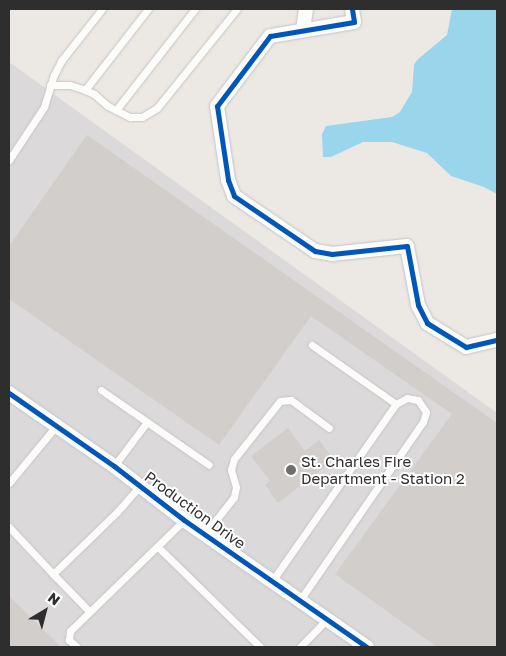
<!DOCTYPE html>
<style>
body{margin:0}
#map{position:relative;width:506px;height:656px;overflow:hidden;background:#ece8e4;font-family:"Golos Text",sans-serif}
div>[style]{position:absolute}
.industrial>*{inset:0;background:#dcd9db}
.water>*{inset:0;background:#99d6ec}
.building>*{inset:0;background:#d1cecb}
.roads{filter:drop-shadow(0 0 1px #c5c4c5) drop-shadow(0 0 1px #c5c4c5)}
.service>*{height:7px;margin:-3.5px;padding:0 3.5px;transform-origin:3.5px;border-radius:3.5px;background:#fcfcfb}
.minor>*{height:14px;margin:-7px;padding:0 7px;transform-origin:7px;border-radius:7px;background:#fcfcfb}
.cycleway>*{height:5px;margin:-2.5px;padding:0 2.5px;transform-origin:2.5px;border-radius:2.5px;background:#0057b8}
.dots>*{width:14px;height:14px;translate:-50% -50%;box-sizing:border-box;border:2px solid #fff;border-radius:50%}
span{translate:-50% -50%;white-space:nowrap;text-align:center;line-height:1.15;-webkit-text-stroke:4px #fff;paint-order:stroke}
.poi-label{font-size:15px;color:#2e2e2e}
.left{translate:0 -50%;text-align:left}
.street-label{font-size:15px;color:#2e2e2e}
.frame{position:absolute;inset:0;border:10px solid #2e2e2e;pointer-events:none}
.north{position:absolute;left:20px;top:586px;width:50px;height:50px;-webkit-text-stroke:4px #fff;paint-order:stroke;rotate:37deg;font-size:14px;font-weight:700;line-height:20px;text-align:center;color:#2e2e2e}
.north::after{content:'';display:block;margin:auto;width:18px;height:22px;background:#2e2e2e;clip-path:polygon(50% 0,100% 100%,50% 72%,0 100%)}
</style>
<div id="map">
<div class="industrial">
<div style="clip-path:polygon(9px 62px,497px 413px,497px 647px,9px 647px)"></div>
</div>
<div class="water">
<div style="clip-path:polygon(452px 9px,497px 9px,497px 194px,484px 187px,451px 176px,427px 153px,392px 142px,363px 142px,331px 157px,323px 157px,322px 134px,326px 126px,392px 117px,400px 112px,412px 92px,414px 65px,417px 60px,447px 35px)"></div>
</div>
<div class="building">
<div style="clip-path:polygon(87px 135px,497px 423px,497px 647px,437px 647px,335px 574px,452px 414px,311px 316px,219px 445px,9px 299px,9px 246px)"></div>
<div style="clip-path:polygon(288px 428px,305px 451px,319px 440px,334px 460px,278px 503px,265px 485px,270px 481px,251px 456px)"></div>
<div style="clip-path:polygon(9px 596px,61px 647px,9px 647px)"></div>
</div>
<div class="roads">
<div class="service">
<div style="left:50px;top:85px;width:20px"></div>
<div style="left:70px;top:85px;width:16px;rotate:18deg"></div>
<div style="left:85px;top:90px;width:10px;rotate:24deg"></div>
<div style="left:94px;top:94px;width:18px;rotate:41deg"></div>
<div style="left:108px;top:106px;width:25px;rotate:27deg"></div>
<div style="left:130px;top:117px;width:12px"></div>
<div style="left:142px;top:117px;width:17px;rotate:-31deg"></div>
<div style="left:157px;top:108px;width:127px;rotate:-51.1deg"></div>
<div style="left:85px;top:90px;width:103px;rotate:-52.1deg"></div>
<div style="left:116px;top:110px;width:128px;rotate:-52deg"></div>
<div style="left:9px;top:160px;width:64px;rotate:-56.6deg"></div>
<div style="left:44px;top:107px;width:34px;rotate:-73deg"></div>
<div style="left:54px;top:75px;width:16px;rotate:-63deg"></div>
<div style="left:61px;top:61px;width:66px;rotate:-51.7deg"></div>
<div style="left:101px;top:390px;width:56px;rotate:34.8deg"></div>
<div style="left:114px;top:466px;width:55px;rotate:-53.1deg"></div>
<div style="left:147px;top:422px;width:75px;rotate:34.7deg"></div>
<div style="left:9px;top:483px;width:74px;rotate:-50.5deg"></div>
<div style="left:9px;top:527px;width:64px;rotate:46.9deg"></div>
<div style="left:205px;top:534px;width:47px;rotate:-51.9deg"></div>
<div style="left:234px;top:497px;width:10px;rotate:-79deg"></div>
<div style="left:236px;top:487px;width:18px;rotate:-106deg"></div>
<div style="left:231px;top:470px;width:11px;rotate:-75deg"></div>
<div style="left:234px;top:459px;width:74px;rotate:-51.6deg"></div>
<div style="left:280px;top:401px;width:11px;rotate:-5deg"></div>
<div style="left:291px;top:400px;width:47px;rotate:36.4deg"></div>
<div style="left:158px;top:547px;width:143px;rotate:44.4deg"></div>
<div style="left:272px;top:581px;width:216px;rotate:-55deg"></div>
<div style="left:396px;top:404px;width:103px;rotate:-144.9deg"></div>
<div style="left:300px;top:600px;width:216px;rotate:-55.4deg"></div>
<div style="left:423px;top:422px;width:10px;rotate:-73deg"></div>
<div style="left:426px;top:412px;width:14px;rotate:-124deg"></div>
<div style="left:418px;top:400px;width:11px;rotate:-170deg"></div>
<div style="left:407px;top:398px;width:13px;rotate:151deg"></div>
<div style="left:89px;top:611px;width:52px;rotate:-134.2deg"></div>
<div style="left:53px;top:574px;width:89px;rotate:-44.1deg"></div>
<div style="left:117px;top:512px;width:35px;rotate:-49deg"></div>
<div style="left:77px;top:647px;width:11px;rotate:-139deg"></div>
<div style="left:69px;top:640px;width:9px;rotate:-84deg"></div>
<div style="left:70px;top:631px;width:159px;rotate:-44.2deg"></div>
<div style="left:300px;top:647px;width:39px;rotate:-46deg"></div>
</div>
<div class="minor">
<div style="left:352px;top:9px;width:13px;rotate:81deg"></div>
<div style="left:354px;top:22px;width:85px;rotate:170.5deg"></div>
<div style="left:270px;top:36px;width:88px;rotate:127.1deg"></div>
<div style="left:217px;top:106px;width:75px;rotate:81.5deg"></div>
<div style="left:228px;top:180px;width:17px;rotate:69deg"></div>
<div style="left:234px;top:196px;width:98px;rotate:34.2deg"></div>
<div style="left:315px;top:251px;width:17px;rotate:10deg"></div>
<div style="left:332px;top:254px;width:75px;rotate:-6.1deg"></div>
<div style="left:407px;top:246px;width:60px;rotate:79.4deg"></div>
<div style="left:418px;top:305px;width:20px;rotate:63deg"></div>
<div style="left:427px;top:323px;width:46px;rotate:31.6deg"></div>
<div style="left:466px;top:347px;width:32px;rotate:-13deg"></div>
<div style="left:303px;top:30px;width:21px;rotate:-82deg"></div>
<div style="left:9px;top:393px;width:128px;rotate:34.8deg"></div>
<div style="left:114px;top:466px;width:88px;rotate:37.6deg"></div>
<div style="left:184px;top:520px;width:223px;rotate:34.8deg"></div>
</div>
</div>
<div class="cycleway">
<div style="left:352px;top:9px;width:13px;rotate:81deg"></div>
<div style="left:354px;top:22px;width:85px;rotate:170.5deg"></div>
<div style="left:270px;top:36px;width:88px;rotate:127.1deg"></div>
<div style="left:217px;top:106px;width:75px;rotate:81.5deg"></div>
<div style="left:228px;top:180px;width:17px;rotate:69deg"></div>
<div style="left:234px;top:196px;width:98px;rotate:34.2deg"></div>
<div style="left:315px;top:251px;width:17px;rotate:10deg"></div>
<div style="left:332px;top:254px;width:75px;rotate:-6.1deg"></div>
<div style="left:407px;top:246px;width:60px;rotate:79.4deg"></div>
<div style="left:418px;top:305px;width:20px;rotate:63deg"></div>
<div style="left:427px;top:323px;width:46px;rotate:31.6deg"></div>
<div style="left:466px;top:347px;width:32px;rotate:-13deg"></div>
<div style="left:9px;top:393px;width:128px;rotate:34.8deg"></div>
<div style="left:114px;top:466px;width:88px;rotate:37.6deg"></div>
<div style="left:184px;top:520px;width:223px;rotate:34.8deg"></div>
</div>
<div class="dots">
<div style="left:291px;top:470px;background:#706f6e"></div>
</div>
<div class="poi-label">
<span class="left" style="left:301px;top:470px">St. Charles Fire<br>Department - Station 2</span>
</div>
<div class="street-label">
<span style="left:195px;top:510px;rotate:36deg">Production Drive</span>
</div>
<div class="frame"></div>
<div class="north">N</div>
</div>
